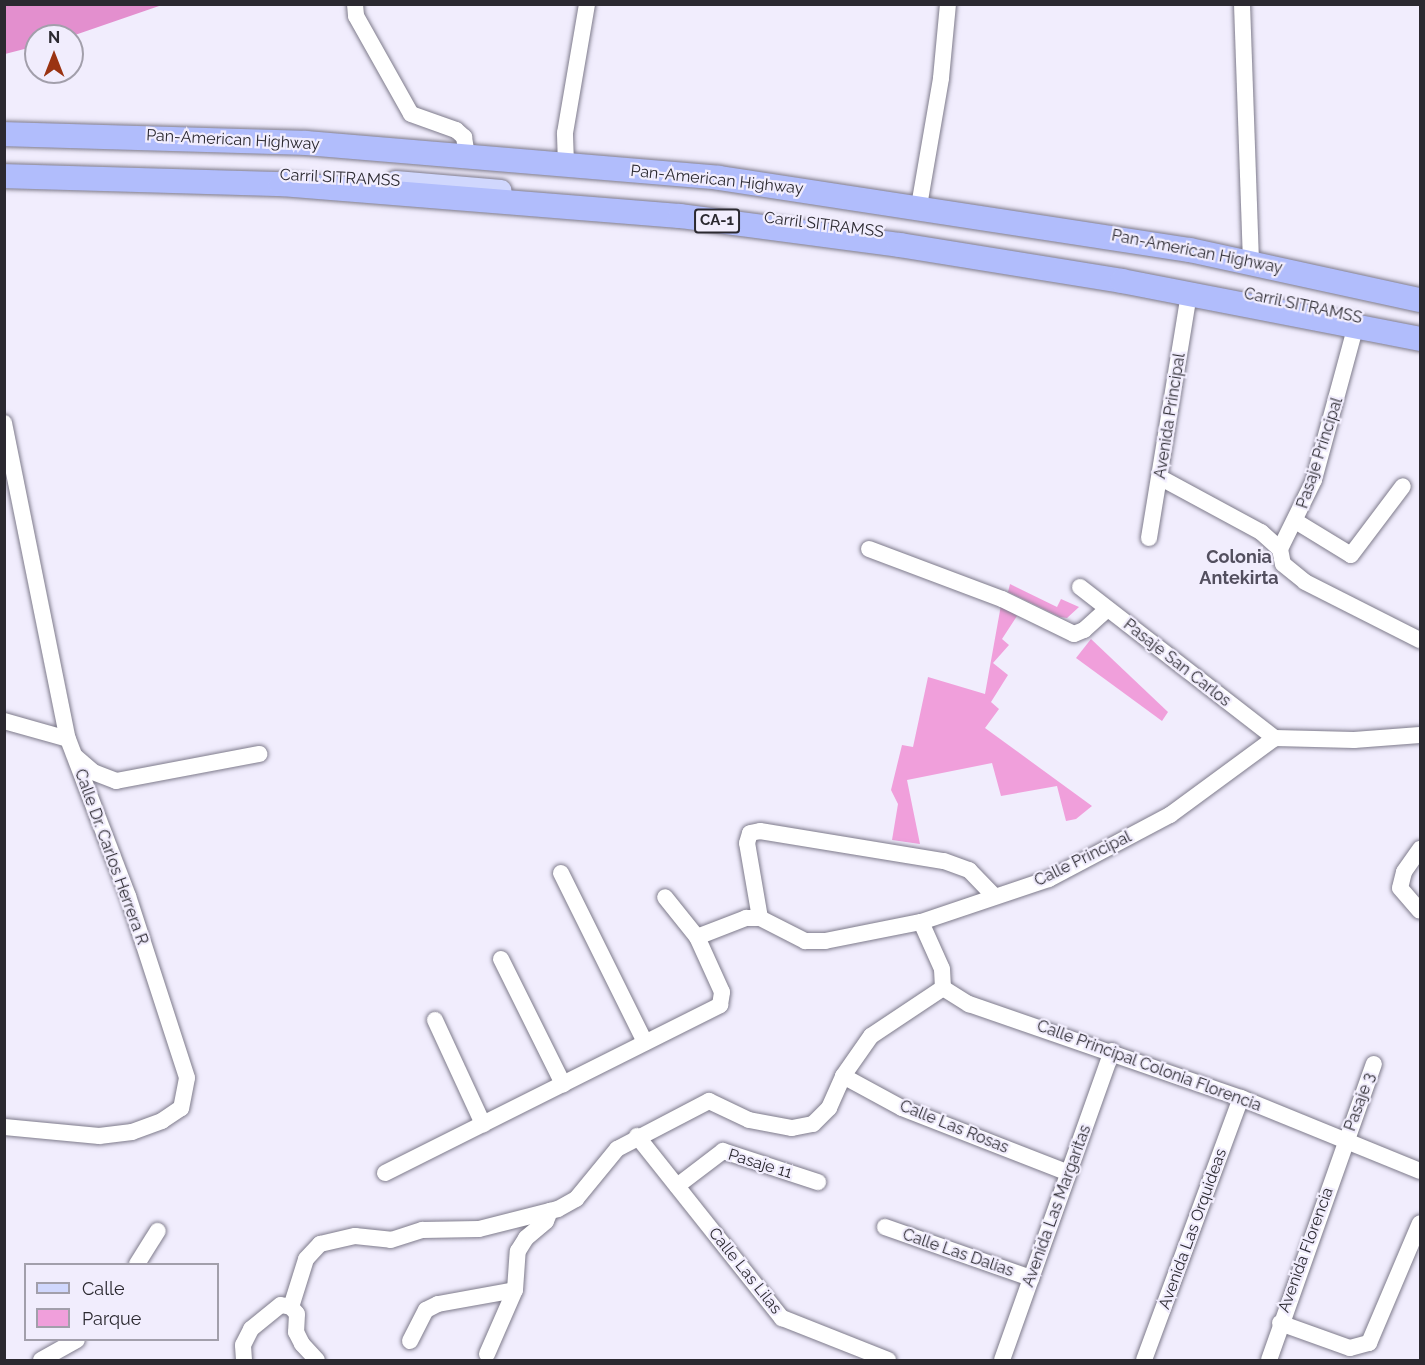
<!DOCTYPE html>
<style>
body{margin:0}
#map{position:relative;width:1425px;height:1365px;overflow:hidden;background:#f1edfd;font-family:Raleway,sans-serif}
div>[style]{position:absolute}
.green>*{inset:0;background:#f09fdb}
.forest>*{inset:0;background:#e38fce}
.roads{filter:drop-shadow(0 0 2px #7e7b8b) drop-shadow(0 0 2px #7e7b8b)}
.minor>*{height:16px;margin:-8px;padding:0 8px;transform-origin:8px;border-radius:8px;background:#fff}
.major>*{height:21px;margin:-10.5px;padding:0 10.5px;transform-origin:10.5px;border-radius:10.5px;background:#d0d7fd}
.highway>*{height:24px;margin:-12px;padding:0 12px;transform-origin:12px;border-radius:12px;background:#b1bdfc}
span{translate:-50% -50%;white-space:nowrap;text-align:center;line-height:1.15;-webkit-text-stroke:4.5px #f1edfd;paint-order:stroke}
.shield-label span{padding:2px 4px;background:#f1edfd;border:2px solid;border-radius:4px;-webkit-text-stroke-width:0}
.shield-label{font-size:15px;color:#2b2930;font-weight:700}
.street-label{font-size:16px;color:#2b2930}
.neighbourhood-label{font-size:18px;color:#534f5f;font-weight:700}
.frame{position:absolute;inset:0;border:6px solid #2b2930;pointer-events:none}
.legend{position:absolute;left:24px;top:1263px;width:195px;height:78px;box-sizing:border-box;background:#f1edfd;border:2px solid #a29fab;margin:0;padding:8px 10px;list-style:none;font-size:18px;color:#2b2930}
.legend li{display:flex;align-items:center;gap:12px;height:30px}
.legend b{width:30px;border:2px solid #a29fab}
.north{position:absolute;left:24px;top:24px;width:60px;height:60px;box-sizing:border-box;background:#f1edfd;border:2px solid #a29fab;border-radius:50%;rotate:0deg;font-size:16px;font-weight:700;line-height:24px;text-align:center;color:#2b2930}
.north::after{content:'';display:block;margin:auto;width:21px;height:27px;background:#9a3312;clip-path:polygon(50% 0,100% 100%,50% 72%,0 100%)}
</style>
<div id="map">
<div class="green">
<div style="clip-path:polygon(1010px 584px,1057px 607px,1061px 599px,1079px 607px,1067px 618px,1060px 617px,1008px 592px)"></div>
<div style="clip-path:polygon(1001px 605px,1017px 616px,1002px 639px,1009px 645px,993px 663px,1008px 675px,991px 702px,999px 709px,985px 728px,1092px 806px,1076px 819px,1066px 821px,1057px 786px,1001px 796px,992px 763px,907px 780px,920px 844px,892px 840px,898px 804px,891px 790px,902px 745px,913px 747px,928px 677px,985px 694px)"></div>
<div style="clip-path:polygon(1091px 639px,1168px 712px,1162px 721px,1076px 658px)"></div>
</div>
<div class="forest">
<div style="clip-path:polygon(5px 4px,162px 4px,162px 5px,72px 36px,36px 36px,36px 46px,5px 54px)"></div>
</div>
<div class="roads">
<div class="minor">
<div style="left:355px;top:4px;width:12px;rotate:85deg"></div>
<div style="left:356px;top:16px;width:112px;rotate:60.7deg"></div>
<div style="left:411px;top:114px;width:48px;rotate:19.6deg"></div>
<div style="left:456px;top:130px;width:11px;rotate:41deg"></div>
<div style="left:464px;top:137px;width:19px;rotate:81deg"></div>
<div style="left:1242px;top:4px;width:257px;rotate:88deg"></div>
<div style="left:566px;top:164px;width:31px;rotate:-92deg"></div>
<div style="left:565px;top:133px;width:131px;rotate:-80.3deg"></div>
<div style="left:919px;top:206px;width:130px;rotate:-80.2deg"></div>
<div style="left:941px;top:78px;width:74px;rotate:-84.6deg"></div>
<div style="left:1356px;top:325px;width:161px;rotate:105.2deg"></div>
<div style="left:1314px;top:480px;width:77px;rotate:116.2deg"></div>
<div style="left:1280px;top:549px;width:15px;rotate:79deg"></div>
<div style="left:1283px;top:564px;width:28px;rotate:39deg"></div>
<div style="left:1305px;top:582px;width:129px;rotate:26.8deg"></div>
<div style="left:4px;top:423px;width:322px;rotate:78.6deg"></div>
<div style="left:68px;top:739px;width:168px;rotate:69.1deg"></div>
<div style="left:128px;top:896px;width:191px;rotate:72deg"></div>
<div style="left:187px;top:1078px;width:31px;rotate:101deg"></div>
<div style="left:181px;top:1108px;width:23px;rotate:146deg"></div>
<div style="left:162px;top:1121px;width:32px;rotate:160deg"></div>
<div style="left:132px;top:1132px;width:33px;rotate:173deg"></div>
<div style="left:99px;top:1136px;width:95px;rotate:-174.6deg"></div>
<div style="left:1161px;top:478px;width:114px;rotate:28.4deg"></div>
<div style="left:1261px;top:532px;width:25px;rotate:42deg"></div>
<div style="left:1297px;top:522px;width:63px;rotate:31.4deg"></div>
<div style="left:1351px;top:555px;width:86px;rotate:-53deg"></div>
<div style="left:1149px;top:538px;width:247px;rotate:-80.7deg"></div>
<div style="left:869px;top:549px;width:142px;rotate:20.6deg"></div>
<div style="left:1002px;top:599px;width:80px;rotate:25.9deg"></div>
<div style="left:1074px;top:634px;width:11px;rotate:-22deg"></div>
<div style="left:1084px;top:630px;width:31px;rotate:-42deg"></div>
<div style="left:1080px;top:587px;width:247px;rotate:37.8deg"></div>
<div style="left:4px;top:721px;width:66px;rotate:15.7deg"></div>
<div style="left:76px;top:757px;width:23px;rotate:41deg"></div>
<div style="left:93px;top:772px;width:25px;rotate:21deg"></div>
<div style="left:116px;top:781px;width:146px;rotate:-10.7deg"></div>
<div style="left:1420px;top:849px;width:28px;rotate:125deg"></div>
<div style="left:1404px;top:872px;width:16px;rotate:104deg"></div>
<div style="left:1400px;top:888px;width:30px;rotate:49deg"></div>
<div style="left:561px;top:873px;width:189px;rotate:63.6deg"></div>
<div style="left:760px;top:918px;width:76px;rotate:-99.8deg"></div>
<div style="left:747px;top:843px;width:10px;rotate:-73deg"></div>
<div style="left:750px;top:833px;width:10px;rotate:-11deg"></div>
<div style="left:760px;top:831px;width:186px;rotate:9.3deg"></div>
<div style="left:944px;top:861px;width:27px;rotate:20deg"></div>
<div style="left:969px;top:870px;width:37px;rotate:46deg"></div>
<div style="left:921px;top:922px;width:51px;rotate:65.9deg"></div>
<div style="left:942px;top:969px;width:19px;rotate:87deg"></div>
<div style="left:943px;top:988px;width:31px;rotate:32deg"></div>
<div style="left:969px;top:1004px;width:288px;rotate:19.1deg"></div>
<div style="left:1241px;top:1098px;width:193px;rotate:22.2deg"></div>
<div style="left:697px;top:937px;width:53px;rotate:-21.2deg"></div>
<div style="left:746px;top:918px;width:14px"></div>
<div style="left:760px;top:918px;width:51px;rotate:27.1deg"></div>
<div style="left:805px;top:941px;width:20px"></div>
<div style="left:825px;top:941px;width:98px;rotate:-11.2deg"></div>
<div style="left:921px;top:922px;width:135px;rotate:-18.6deg"></div>
<div style="left:1049px;top:879px;width:137px;rotate:-27.9deg"></div>
<div style="left:1170px;top:815px;width:130px;rotate:-36.3deg"></div>
<div style="left:1275px;top:738px;width:79px;rotate:1.5deg"></div>
<div style="left:1354px;top:740px;width:66px;rotate:-4.3deg"></div>
<div style="left:501px;top:959px;width:140px;rotate:63.6deg"></div>
<div style="left:435px;top:1020px;width:115px;rotate:65.2deg"></div>
<div style="left:843px;top:1076px;width:67px;rotate:28.5deg"></div>
<div style="left:902px;top:1108px;width:179px;rotate:21.3deg"></div>
<div style="left:637px;top:1136px;width:233px;rotate:51.5deg"></div>
<div style="left:782px;top:1318px;width:114px;rotate:21.6deg"></div>
<div style="left:385px;top:1173px;width:375px;rotate:-26.6deg"></div>
<div style="left:720px;top:1005px;width:13px;rotate:-81deg"></div>
<div style="left:722px;top:992px;width:60px;rotate:-114.4deg"></div>
<div style="left:697px;top:937px;width:51px;rotate:-128.7deg"></div>
<div style="left:677px;top:1186px;width:58px;rotate:-37.3deg"></div>
<div style="left:723px;top:1151px;width:100px;rotate:18.1deg"></div>
<div style="left:885px;top:1227px;width:155px;rotate:19.3deg"></div>
<div style="left:137px;top:1264px;width:39px;rotate:-58deg"></div>
<div style="left:291px;top:1307px;width:50px;rotate:-72.6deg"></div>
<div style="left:306px;top:1259px;width:21px;rotate:-47deg"></div>
<div style="left:320px;top:1244px;width:36px;rotate:-13deg"></div>
<div style="left:355px;top:1236px;width:36px;rotate:6deg"></div>
<div style="left:391px;top:1240px;width:33px;rotate:-18deg"></div>
<div style="left:422px;top:1230px;width:57px;rotate:-1deg"></div>
<div style="left:479px;top:1229px;width:81px;rotate:-14.2deg"></div>
<div style="left:558px;top:1209px;width:21px;rotate:-29deg"></div>
<div style="left:576px;top:1199px;width:65px;rotate:-50.6deg"></div>
<div style="left:617px;top:1149px;width:104px;rotate:-27.6deg"></div>
<div style="left:709px;top:1101px;width:44px;rotate:25.4deg"></div>
<div style="left:749px;top:1120px;width:44px;rotate:10.5deg"></div>
<div style="left:792px;top:1128px;width:21px;rotate:-11deg"></div>
<div style="left:813px;top:1124px;width:23px;rotate:-45deg"></div>
<div style="left:829px;top:1108px;width:35px;rotate:-66deg"></div>
<div style="left:843px;top:1076px;width:49px;rotate:-55deg"></div>
<div style="left:871px;top:1036px;width:87px;rotate:-33.7deg"></div>
<div style="left:291px;top:1307px;width:9px;rotate:49deg"></div>
<div style="left:297px;top:1314px;width:18px;rotate:93deg"></div>
<div style="left:296px;top:1332px;width:13px;rotate:63deg"></div>
<div style="left:302px;top:1344px;width:22px;rotate:47deg"></div>
<div style="left:1280px;top:1323px;width:74px;rotate:19.7deg"></div>
<div style="left:1350px;top:1348px;width:20px;rotate:-15deg"></div>
<div style="left:1369px;top:1343px;width:130px;rotate:-67deg"></div>
<div style="left:410px;top:1341px;width:35px;rotate:-63deg"></div>
<div style="left:426px;top:1310px;width:13px;rotate:-27deg"></div>
<div style="left:438px;top:1304px;width:78px;rotate:-10.3deg"></div>
<div style="left:487px;top:1354px;width:70px;rotate:-66.4deg"></div>
<div style="left:515px;top:1290px;width:39px;rotate:-86deg"></div>
<div style="left:518px;top:1251px;width:15px;rotate:-58deg"></div>
<div style="left:526px;top:1238px;width:26px;rotate:-40deg"></div>
<div style="left:546px;top:1221px;width:11px;rotate:-68deg"></div>
<div style="left:41px;top:1360px;width:41px;rotate:-29.1deg"></div>
<div style="left:244px;top:1360px;width:15px;rotate:-94deg"></div>
<div style="left:243px;top:1345px;width:18px;rotate:-63deg"></div>
<div style="left:251px;top:1329px;width:38px;rotate:-39deg"></div>
<div style="left:281px;top:1305px;width:10px;rotate:11deg"></div>
<div style="left:1002px;top:1360px;width:328px;rotate:-70.4deg"></div>
<div style="left:1144px;top:1360px;width:279px;rotate:-69.7deg"></div>
<div style="left:1269px;top:1360px;width:314px;rotate:-70.5deg"></div>
</div>
<div class="major">
<div style="left:395px;top:181px;width:106px;rotate:4.9deg"></div>
</div>
<div class="highway">
<div style="left:4px;top:134px;width:302px;rotate:1.7deg"></div>
<div style="left:306px;top:143px;width:414px;rotate:4.8deg"></div>
<div style="left:719px;top:178px;width:476px;rotate:8.7deg"></div>
<div style="left:1190px;top:250px;width:235px;rotate:12.3deg"></div>
<div style="left:4px;top:176px;width:277px;rotate:1.7deg"></div>
<div style="left:281px;top:184px;width:400px;rotate:4.6deg"></div>
<div style="left:680px;top:216px;width:222px;rotate:7.5deg"></div>
<div style="left:900px;top:245px;width:225px;rotate:9.2deg"></div>
<div style="left:1122px;top:281px;width:304px;rotate:11deg"></div>
</div>
</div>
<div class="shield-label">
<span style="left:717px;top:221px">CA-1</span>
</div>
<div class="street-label">
<span style="left:233px;top:140px;rotate:3deg">Pan-American Highway</span>
<span style="left:340px;top:178px;rotate:3deg">Carril SITRAMSS</span>
<span style="left:717px;top:180px;rotate:6deg">Pan-American Highway</span>
<span style="left:824px;top:225px;rotate:7deg">Carril SITRAMSS</span>
<span style="left:1197px;top:252px;rotate:11deg">Pan-American Highway</span>
<span style="left:1303px;top:306px;rotate:12deg">Carril SITRAMSS</span>
<span style="left:1170px;top:416px;rotate:-81deg">Avenida Principal</span>
<span style="left:1320px;top:453px;rotate:-72deg">Pasaje Principal</span>
<span style="left:1177px;top:663px;rotate:38deg">Pasaje San Carlos</span>
<span style="left:111px;top:857px;rotate:70deg">Calle Dr. Carlos Herrera R</span>
<span style="left:1083px;top:859px;rotate:-26deg">Calle Principal</span>
<span style="left:1149px;top:1066px;rotate:20deg">Calle Principal Colonia Florencia</span>
<span style="left:1360px;top:1102px;rotate:-70deg">Pasaje 3</span>
<span style="left:954px;top:1127px;rotate:22deg">Calle Las Rosas</span>
<span style="left:760px;top:1164px;rotate:17deg">Pasaje 11</span>
<span style="left:1057px;top:1206px;rotate:-70deg">Avenida Las Margaritas</span>
<span style="left:1193px;top:1229px;rotate:-70deg">Avenida Las Orquideas</span>
<span style="left:1306px;top:1250px;rotate:-70deg">Avenida Florencia</span>
<span style="left:958px;top:1253px;rotate:19deg">Calle Las Dalias</span>
<span style="left:745px;top:1271px;rotate:51deg">Calle Las Lilas</span>
</div>
<div class="neighbourhood-label">
<span style="left:1239px;top:568px">Colonia<br>Antekirta</span>
</div>
<div class="frame"></div>
<ul class="legend">
<li><b style="height:8px;background:#d0d7fd"></b>Calle</li>
<li><b style="height:16px;background:#f09fdb"></b>Parque</li>
</ul>
<div class="north">N</div>
</div>
